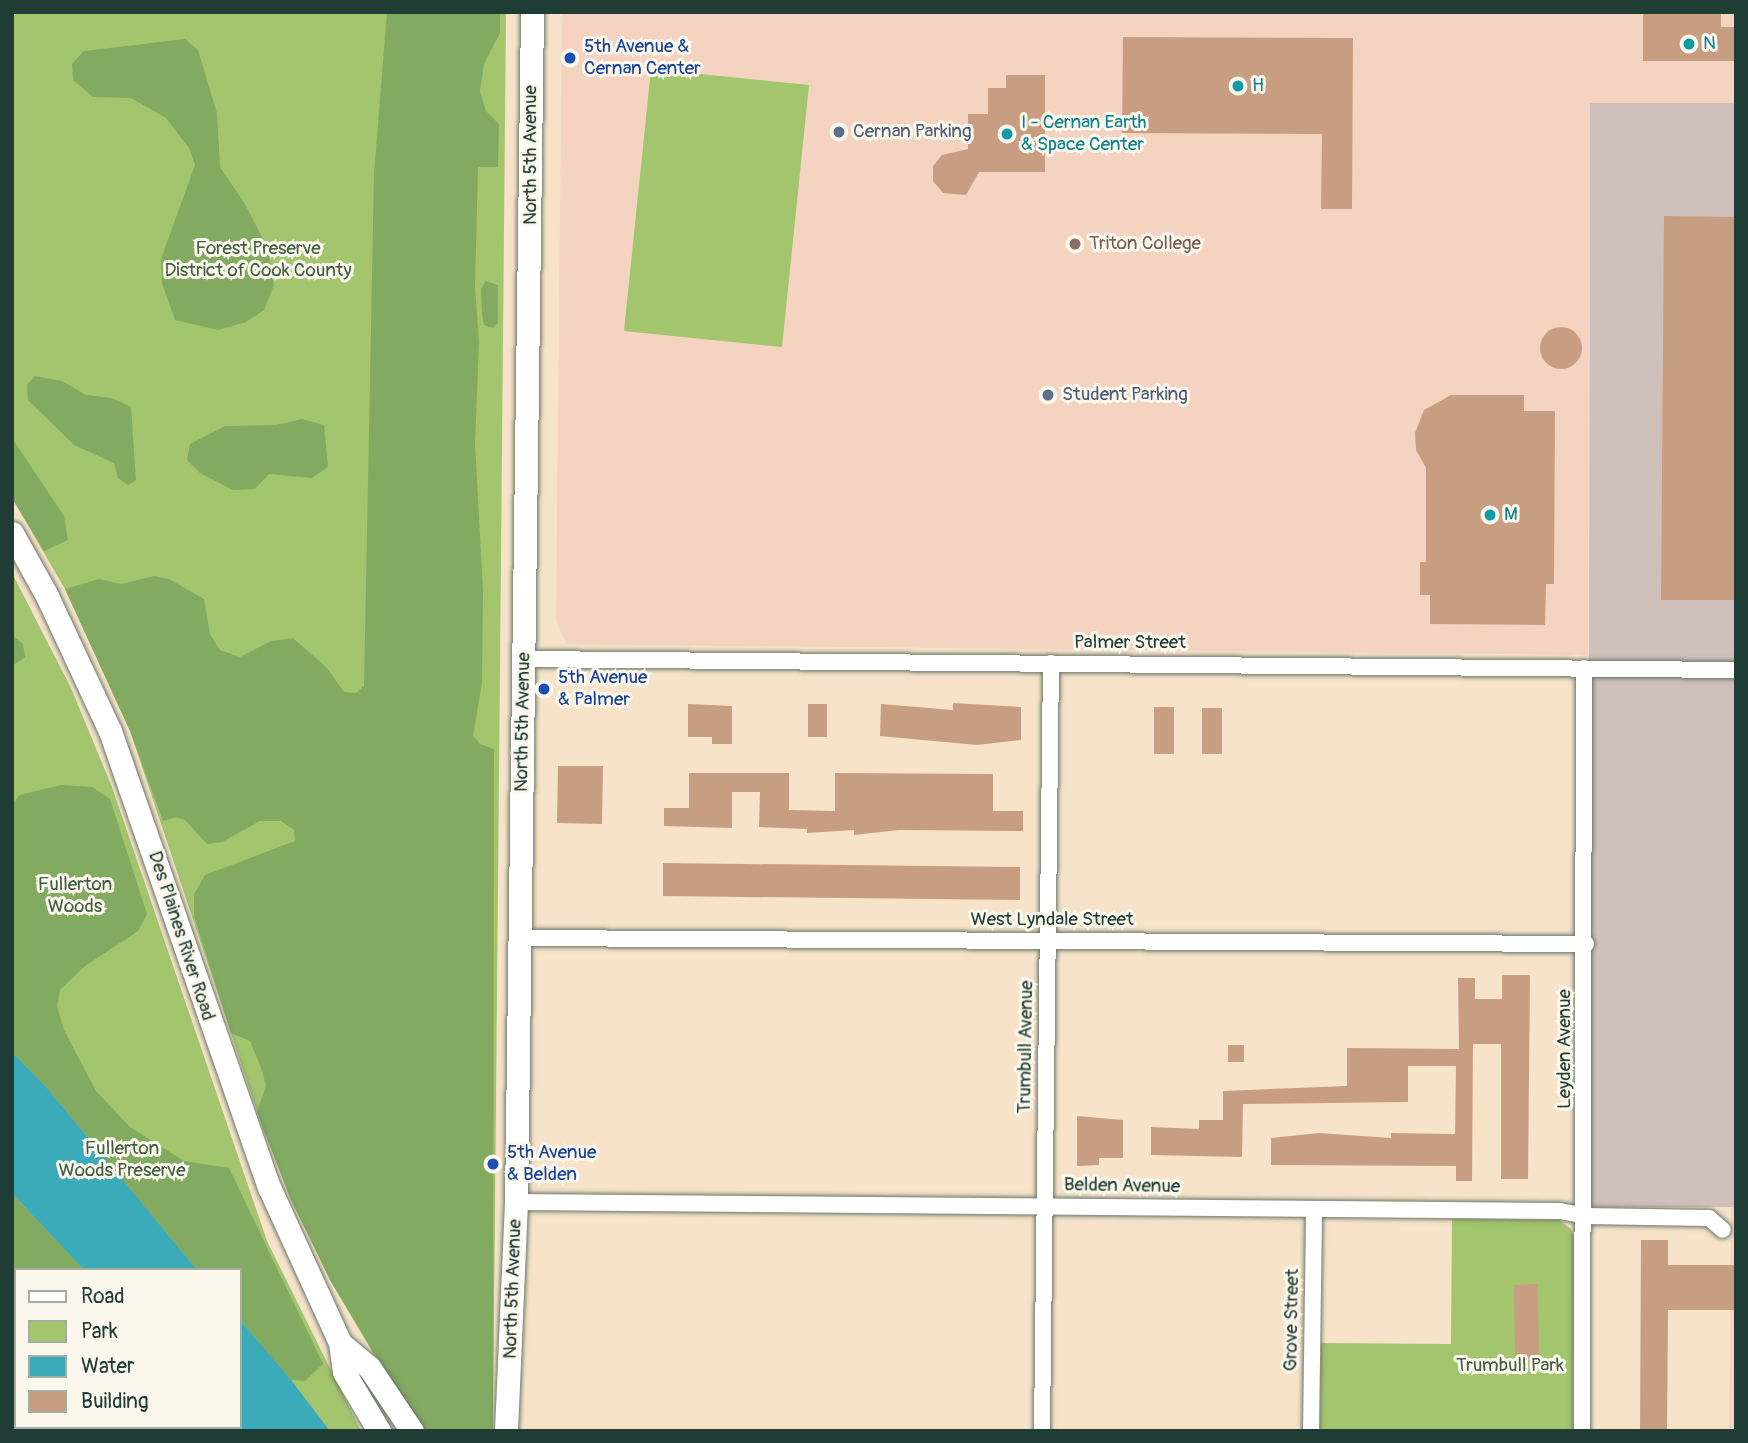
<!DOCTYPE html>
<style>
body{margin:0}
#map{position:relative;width:1748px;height:1443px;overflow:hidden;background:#f6e3ca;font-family:Pangolin,sans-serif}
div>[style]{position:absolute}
.built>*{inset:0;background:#f4d3c0}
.industrial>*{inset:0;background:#d0c0bc}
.green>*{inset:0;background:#a3c56e}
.forest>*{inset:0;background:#82aa61}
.water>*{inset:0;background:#3baab9}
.building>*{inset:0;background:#c89e82}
.round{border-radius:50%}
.roads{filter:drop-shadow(0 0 2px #6a7768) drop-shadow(0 0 2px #6a7768)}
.street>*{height:16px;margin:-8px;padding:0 8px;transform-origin:8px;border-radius:8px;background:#fff}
.secondary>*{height:23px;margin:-11.5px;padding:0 11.5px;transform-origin:11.5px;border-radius:11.5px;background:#fff}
.dots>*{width:19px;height:19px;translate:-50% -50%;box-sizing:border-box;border:4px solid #fbf7ec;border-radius:50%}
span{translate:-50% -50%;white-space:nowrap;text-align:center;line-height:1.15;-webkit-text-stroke:6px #fbf7ec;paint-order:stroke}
.culture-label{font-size:19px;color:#0d838f}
.left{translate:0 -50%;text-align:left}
.transit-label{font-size:19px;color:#164399}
.service-label{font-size:19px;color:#4e5e75}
.street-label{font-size:19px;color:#1f3d34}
.education-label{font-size:19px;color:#785e54}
.park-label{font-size:19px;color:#405f42}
.frame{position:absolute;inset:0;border:14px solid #1f3d34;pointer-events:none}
.legend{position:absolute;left:14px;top:1268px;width:228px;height:161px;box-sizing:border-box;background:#fbf7ec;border:2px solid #a3ada2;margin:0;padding:9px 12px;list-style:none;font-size:21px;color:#1f3d34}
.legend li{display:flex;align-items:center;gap:14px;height:35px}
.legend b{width:35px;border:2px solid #a3ada2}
</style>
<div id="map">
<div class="built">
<div style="clip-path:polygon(562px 12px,1736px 12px,1736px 103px,1590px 103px,1588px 655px,566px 644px,556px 621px)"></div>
<div style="clip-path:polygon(1731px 1207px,1736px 1207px,1736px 1431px,1729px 1431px)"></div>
</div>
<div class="industrial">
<div style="clip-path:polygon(1590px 103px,1736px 103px,1736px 1207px,1588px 1207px)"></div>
</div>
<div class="green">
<div style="clip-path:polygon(12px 12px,506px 12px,493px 1431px,425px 1431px,395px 1391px,330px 1280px,263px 1129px,130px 731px,65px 589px,12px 498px)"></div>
<div style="clip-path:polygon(651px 69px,809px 85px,782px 347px,624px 331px)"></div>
<div style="clip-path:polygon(evenodd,12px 573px,71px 688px,112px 787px,267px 1241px,361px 1431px,12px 1431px,12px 573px,16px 1270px,240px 1270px,240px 1427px,16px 1427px,16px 1270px)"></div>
<div style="clip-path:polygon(1452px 1219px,1559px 1220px,1571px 1229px,1574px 1239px,1573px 1431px,1320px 1431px,1321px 1343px,1451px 1344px)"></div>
</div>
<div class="forest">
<div style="clip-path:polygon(387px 12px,500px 12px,500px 33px,484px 64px,480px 91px,486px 111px,499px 124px,498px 167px,478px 167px,475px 287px,479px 342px,475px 443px,483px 591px,482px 683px,473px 736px,480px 744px,494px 749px,493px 1431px,425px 1431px,403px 1401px,330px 1280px,290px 1198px,257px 1112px,266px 1085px,261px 1068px,250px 1041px,231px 1033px,194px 916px,194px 894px,205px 875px,295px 841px,294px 830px,281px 821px,260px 821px,222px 842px,207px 844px,185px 820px,176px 817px,163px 821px,130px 731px,65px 589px,99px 579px,121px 584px,154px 576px,169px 579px,204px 599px,210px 634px,220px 650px,240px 657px,271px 641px,293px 638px,326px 667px,344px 692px,356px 693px,364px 686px,374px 174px)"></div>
<div style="clip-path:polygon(185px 39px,198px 50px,217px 113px,220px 167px,245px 204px,268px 249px,274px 285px,264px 310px,246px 322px,218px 330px,175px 320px,162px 283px,161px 259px,195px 165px,189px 148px,166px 118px,131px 98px,93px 97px,73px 80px,72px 64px,84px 51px)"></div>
<div style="clip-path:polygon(486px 281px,498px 285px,498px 323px,493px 328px,484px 325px,482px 313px,481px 289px)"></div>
<div style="clip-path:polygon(35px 376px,62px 381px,86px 395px,112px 398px,131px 407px,136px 480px,128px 485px,118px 478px,114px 463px,74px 445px,28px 400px,27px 385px)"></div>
<div style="clip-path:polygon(302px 419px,324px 425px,328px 467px,312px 478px,269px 474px,255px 489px,233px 490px,200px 473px,187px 460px,190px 444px,225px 426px,276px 425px)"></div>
<div style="clip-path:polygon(12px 438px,64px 516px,68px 540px,44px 551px,12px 498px)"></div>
<div style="clip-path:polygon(12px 635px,23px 644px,25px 657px,12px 666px)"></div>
<div style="clip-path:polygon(61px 785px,92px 787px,110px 799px,147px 914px,138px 931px,85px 966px,60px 990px,57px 1006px,64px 1030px,96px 1091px,130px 1127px,184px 1161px,229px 1168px,323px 1364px,305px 1381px,291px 1380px,240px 1320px,240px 1270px,197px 1270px,47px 1088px,12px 1052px,12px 804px,20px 795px)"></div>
<div style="clip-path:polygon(12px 1193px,84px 1270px,16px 1270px,16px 1427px,215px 1431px,12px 1431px)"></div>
</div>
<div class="water">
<div style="clip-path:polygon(12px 1052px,47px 1088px,197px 1270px,84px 1270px,12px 1193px)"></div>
<div style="clip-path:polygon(240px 1320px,291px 1380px,330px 1431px,215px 1431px,212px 1427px,240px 1427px)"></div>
</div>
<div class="building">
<div style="clip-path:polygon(1643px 12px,1721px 12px,1721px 27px,1736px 27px,1736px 61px,1643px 61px)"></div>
<div style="clip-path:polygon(1123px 37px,1353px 38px,1352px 209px,1321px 209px,1322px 134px,1122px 133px)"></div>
<div style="clip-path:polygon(1006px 75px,1045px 75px,1045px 172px,979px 172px,966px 195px,943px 193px,933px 181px,933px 166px,942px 155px,968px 149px,968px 114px,988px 114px,988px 88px,1006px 88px)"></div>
<div style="clip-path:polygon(1664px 216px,1736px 217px,1736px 600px,1661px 600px)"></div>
<div class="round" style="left:1540px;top:327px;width:42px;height:42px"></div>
<div style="clip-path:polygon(1451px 395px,1524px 395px,1524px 411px,1555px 411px,1554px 584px,1546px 584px,1545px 625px,1430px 624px,1430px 595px,1420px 595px,1420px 562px,1426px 562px,1426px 468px,1416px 450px,1415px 433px,1424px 410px)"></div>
<div style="clip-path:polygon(953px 703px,1021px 707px,1021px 740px,977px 745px,880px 736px,881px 704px,953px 710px)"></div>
<div style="clip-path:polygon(688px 704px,732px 706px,732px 744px,712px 744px,712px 737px,688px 737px)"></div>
<div style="clip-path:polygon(808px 704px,827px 704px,827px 737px,808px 737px)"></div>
<div style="clip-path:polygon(1154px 707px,1174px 707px,1174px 754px,1154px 754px)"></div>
<div style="clip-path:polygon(1202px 708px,1222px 708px,1222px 754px,1202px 754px)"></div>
<div style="clip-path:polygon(558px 766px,603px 766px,602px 824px,557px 823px)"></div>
<div style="clip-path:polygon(689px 773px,789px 773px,789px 810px,835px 811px,835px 773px,993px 774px,993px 811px,1023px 811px,1023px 831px,899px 830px,854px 835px,854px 830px,807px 833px,807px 829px,759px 827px,760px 792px,732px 792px,732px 828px,664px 826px,664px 808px,689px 808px)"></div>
<div style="clip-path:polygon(663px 863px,1020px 867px,1020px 900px,663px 896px)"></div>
<div style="clip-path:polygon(1502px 975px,1530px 975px,1528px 1179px,1501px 1179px,1501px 1044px,1473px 1044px,1472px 1181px,1456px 1181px,1456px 1166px,1271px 1165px,1271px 1138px,1319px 1133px,1391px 1138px,1391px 1133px,1455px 1134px,1456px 1066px,1408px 1066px,1408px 1102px,1243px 1104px,1242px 1157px,1151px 1155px,1151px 1127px,1199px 1129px,1199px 1120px,1223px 1120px,1223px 1091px,1347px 1086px,1347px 1048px,1459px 1049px,1458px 978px,1475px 978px,1475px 999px,1502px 999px)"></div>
<div style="clip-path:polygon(1228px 1045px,1244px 1045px,1244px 1062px,1228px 1062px)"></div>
<div style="clip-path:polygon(1077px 1116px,1123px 1120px,1123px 1158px,1099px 1158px,1099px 1165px,1077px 1166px)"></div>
<div style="clip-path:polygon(1641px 1240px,1668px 1240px,1668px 1265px,1736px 1265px,1736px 1310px,1668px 1310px,1667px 1431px,1640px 1431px)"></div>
<div style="clip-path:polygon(1538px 1284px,1539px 1364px,1515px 1365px,1514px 1285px)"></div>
</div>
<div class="roads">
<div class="street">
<div style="left:524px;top:659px;width:1212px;rotate:0.52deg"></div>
<div style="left:517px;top:938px;width:1069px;rotate:0.32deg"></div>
<div style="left:516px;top:1202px;width:1044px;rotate:0.49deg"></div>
<div style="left:1560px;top:1211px;width:25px;rotate:11deg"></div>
<div style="left:1585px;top:1216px;width:124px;rotate:0.9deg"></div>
<div style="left:1709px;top:1218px;width:18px;rotate:41deg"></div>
<div style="left:1042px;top:1431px;width:768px;rotate:-89.33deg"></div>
<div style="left:1311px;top:1431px;width:222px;rotate:-89.2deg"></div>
<div style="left:1582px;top:1431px;width:763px;rotate:-89.85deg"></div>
</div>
<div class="secondary">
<div style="left:12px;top:533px;width:72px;rotate:60.9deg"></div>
<div style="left:47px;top:596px;width:149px;rotate:65deg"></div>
<div style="left:110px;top:731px;width:483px;rotate:70.8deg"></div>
<div style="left:269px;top:1187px;width:171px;rotate:65.5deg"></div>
<div style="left:340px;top:1343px;width:29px;rotate:82deg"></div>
<div style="left:344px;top:1372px;width:69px;rotate:59.3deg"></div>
<div style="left:340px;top:1343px;width:38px;rotate:40deg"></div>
<div style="left:369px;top:1367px;width:77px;rotate:56.1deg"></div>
<div style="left:506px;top:1431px;width:229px;rotate:-87.5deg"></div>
<div style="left:516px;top:1202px;width:1190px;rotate:-89.23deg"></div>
</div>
</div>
<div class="dots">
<div style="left:1689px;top:44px;background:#0f9aa8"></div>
<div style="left:570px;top:58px;background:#1a4fb4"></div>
<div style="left:1238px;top:86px;background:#0f9aa8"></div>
<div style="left:839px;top:132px;background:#5c6f8a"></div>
<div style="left:1007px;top:134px;background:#0f9aa8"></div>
<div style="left:1075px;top:244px;background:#8d6e63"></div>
<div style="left:1048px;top:395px;background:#5c6f8a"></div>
<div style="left:1490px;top:515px;background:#0f9aa8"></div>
<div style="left:544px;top:689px;background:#1a4fb4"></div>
<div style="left:493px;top:1164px;background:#1a4fb4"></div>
</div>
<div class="culture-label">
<span class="left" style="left:1703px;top:44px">N</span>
<span class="left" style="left:1252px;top:86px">H</span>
<span class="left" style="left:1021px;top:134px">I - Cernan Earth<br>&amp; Space Center</span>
<span class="left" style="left:1504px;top:515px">M</span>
</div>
<div class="transit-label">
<span class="left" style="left:584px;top:58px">5th Avenue &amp;<br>Cernan Center</span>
<span class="left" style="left:558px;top:689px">5th Avenue<br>&amp; Palmer</span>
<span class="left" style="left:507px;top:1164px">5th Avenue<br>&amp; Belden</span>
</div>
<div class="service-label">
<span class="left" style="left:853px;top:132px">Cernan Parking</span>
<span class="left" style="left:1062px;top:395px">Student Parking</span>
</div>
<div class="street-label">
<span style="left:531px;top:155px;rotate:-90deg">North 5th Avenue</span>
<span style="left:1130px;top:643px">Palmer Street</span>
<span style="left:523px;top:722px;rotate:-89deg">North 5th Avenue</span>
<span style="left:1052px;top:920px">West Lyndale Street</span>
<span style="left:181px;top:936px;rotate:72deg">Des Plaines River Road</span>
<span style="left:1026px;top:1047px;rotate:-89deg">Trumbull Avenue</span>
<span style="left:1565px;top:1049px;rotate:-90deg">Leyden Avenue</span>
<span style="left:1122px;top:1186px;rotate:1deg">Belden Avenue</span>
<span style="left:513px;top:1289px;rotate:-88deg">North 5th Avenue</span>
<span style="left:1292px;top:1320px;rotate:-89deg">Grove Street</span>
</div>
<div class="education-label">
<span class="left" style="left:1089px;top:244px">Triton College</span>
</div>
<div class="park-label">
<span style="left:258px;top:260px">Forest Preserve<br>District of Cook County</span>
<span style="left:75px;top:896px">Fullerton<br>Woods</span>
<span style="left:122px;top:1160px">Fullerton<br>Woods Preserve</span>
<span style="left:1510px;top:1366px">Trumbull Park</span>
</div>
<div class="frame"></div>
<ul class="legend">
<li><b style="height:9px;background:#fff"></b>Road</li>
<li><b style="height:19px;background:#a3c56e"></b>Park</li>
<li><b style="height:19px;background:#3baab9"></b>Water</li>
<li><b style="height:19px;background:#c89e82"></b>Building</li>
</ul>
</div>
